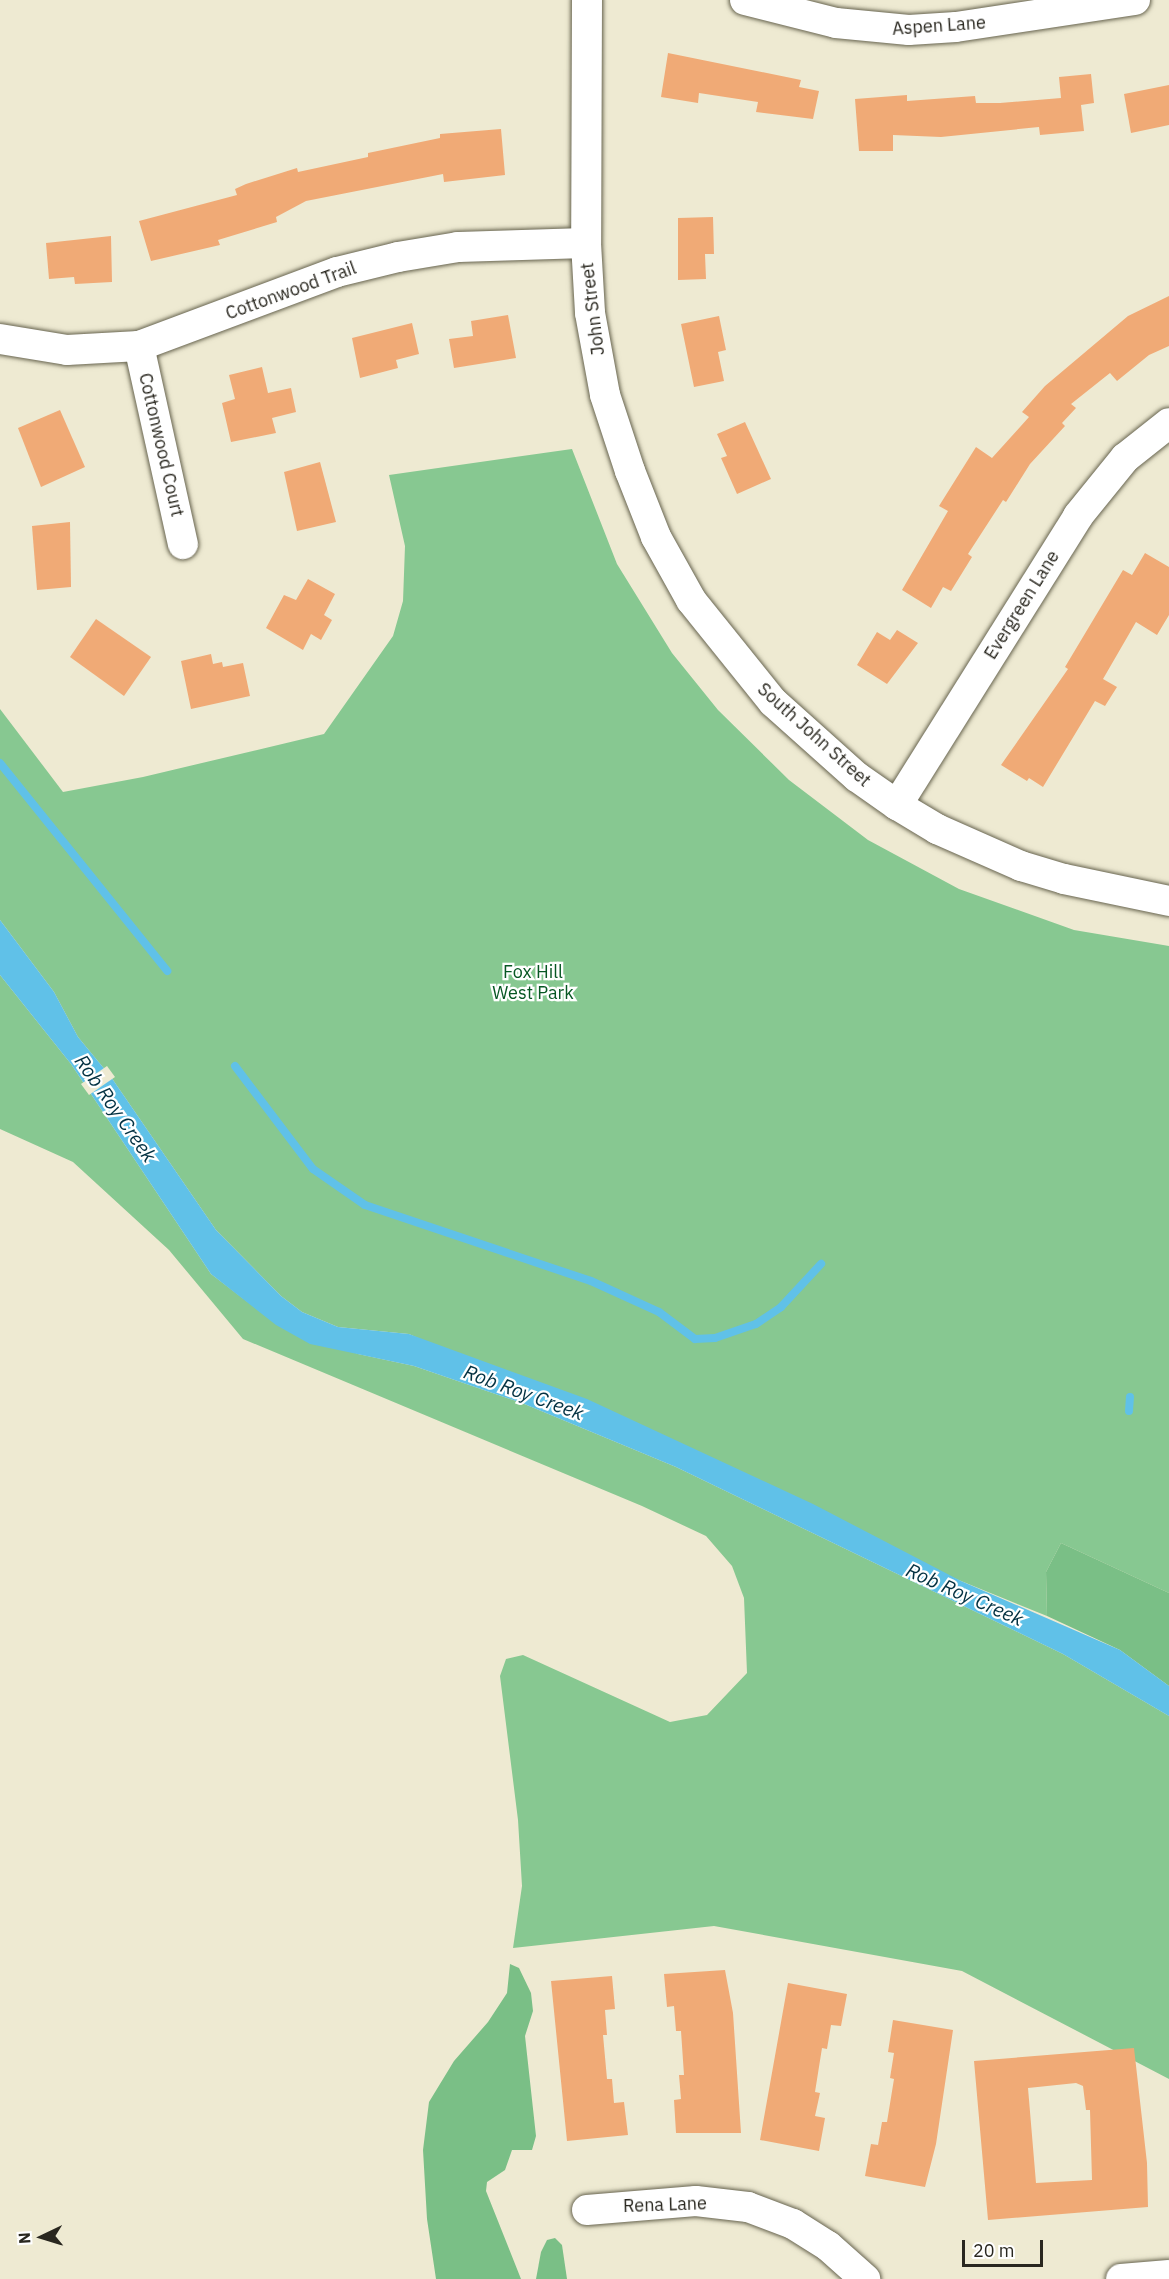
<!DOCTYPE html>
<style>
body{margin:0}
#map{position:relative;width:1169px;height:2279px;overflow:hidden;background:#eeead2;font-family:"IBM Plex Sans",sans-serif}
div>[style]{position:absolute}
.green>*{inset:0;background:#87c891}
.forest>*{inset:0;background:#7abf86}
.water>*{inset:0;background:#60c1e8}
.pier>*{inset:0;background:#eeead2}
.stream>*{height:8px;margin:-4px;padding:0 4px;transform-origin:4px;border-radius:4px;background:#60c1e8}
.building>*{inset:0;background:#f0aa76}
.roads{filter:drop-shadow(0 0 2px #67644f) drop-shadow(0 0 2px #67644f)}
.minor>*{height:30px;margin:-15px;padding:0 15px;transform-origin:15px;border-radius:15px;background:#fff}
span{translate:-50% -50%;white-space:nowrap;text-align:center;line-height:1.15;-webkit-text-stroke:4.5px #fff;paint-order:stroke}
.street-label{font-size:18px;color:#29271f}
.park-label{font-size:18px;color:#075723}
.water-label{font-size:20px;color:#033142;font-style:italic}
.north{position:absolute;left:12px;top:2207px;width:60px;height:60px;-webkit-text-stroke:4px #fff;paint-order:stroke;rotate:266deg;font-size:16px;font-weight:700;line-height:24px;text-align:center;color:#29271f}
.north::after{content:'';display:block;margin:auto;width:21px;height:27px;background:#29271f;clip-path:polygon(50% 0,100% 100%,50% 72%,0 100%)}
.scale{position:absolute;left:962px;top:2240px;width:81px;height:27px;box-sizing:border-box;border:3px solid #29271f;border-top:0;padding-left:8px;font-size:18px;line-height:21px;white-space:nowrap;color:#29271f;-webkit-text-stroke:4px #fff;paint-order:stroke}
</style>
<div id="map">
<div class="green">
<div style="clip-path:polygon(572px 449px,617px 564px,672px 653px,718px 710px,789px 780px,868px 840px,959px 889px,1074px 930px,1169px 946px,1169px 1593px,1061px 1543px,1046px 1572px,1047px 1616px,961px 1581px,409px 1334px,338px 1327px,302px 1312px,281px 1296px,216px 1230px,111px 1077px,78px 1037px,54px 992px,0 920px,0 709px,63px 792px,143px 777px,324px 734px,393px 636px,403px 601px,405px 546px,389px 475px)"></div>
<div style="clip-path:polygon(0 975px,71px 1064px,211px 1274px,249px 1303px,358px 1354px,414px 1366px,522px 1403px,676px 1467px,1063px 1654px,1169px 1716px,1169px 2079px,962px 1971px,714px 1926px,513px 1948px,522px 1886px,518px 1820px,500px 1676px,506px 1659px,523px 1655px,670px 1722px,707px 1715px,747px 1673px,744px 1598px,732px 1566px,706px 1536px,642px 1506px,243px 1339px,169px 1250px,73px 1162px,0 1129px)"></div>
</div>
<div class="forest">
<div style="clip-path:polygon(1061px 1543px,1169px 1593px,1169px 1686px,1120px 1650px,1047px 1616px,1046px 1572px)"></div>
<div style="clip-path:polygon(510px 1964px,519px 1968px,531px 1993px,533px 2011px,525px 2036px,536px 2136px,532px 2150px,512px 2150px,505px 2170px,487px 2182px,486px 2191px,521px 2279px,436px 2279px,427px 2219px,423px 2150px,429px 2102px,454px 2061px,488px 2022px,507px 1993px)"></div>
<div style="clip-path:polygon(555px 2238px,562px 2245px,567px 2279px,536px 2279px,541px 2252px,547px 2240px)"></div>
</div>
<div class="water">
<div style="clip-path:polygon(0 920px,54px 992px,78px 1037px,111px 1077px,216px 1230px,281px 1296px,302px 1312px,338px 1327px,409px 1334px,587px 1399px,813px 1504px,961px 1581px,1120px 1650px,1169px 1686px,1169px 1716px,1063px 1654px,676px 1467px,522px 1403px,414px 1366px,310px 1344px,276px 1325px,211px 1274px,71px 1064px,0 975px)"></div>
</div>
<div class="pier">
<div style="clip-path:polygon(107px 1066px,115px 1077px,89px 1095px,81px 1084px)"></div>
</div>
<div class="stream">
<div style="left:0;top:763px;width:267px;rotate:51.2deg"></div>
<div style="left:235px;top:1066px;width:129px;rotate:52.9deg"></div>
<div style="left:313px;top:1169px;width:63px;rotate:34.7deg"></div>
<div style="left:365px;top:1205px;width:238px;rotate:18.6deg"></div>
<div style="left:591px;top:1281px;width:75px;rotate:24.5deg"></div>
<div style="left:659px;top:1312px;width:45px;rotate:36.9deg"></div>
<div style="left:695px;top:1339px;width:20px;rotate:-3deg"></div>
<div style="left:715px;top:1338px;width:43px;rotate:-18.9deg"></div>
<div style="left:756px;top:1324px;width:30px;rotate:-34deg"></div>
<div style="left:781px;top:1307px;width:59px;rotate:-47.1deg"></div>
<div style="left:1129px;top:1411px;width:14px;rotate:-86deg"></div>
</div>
<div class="building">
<div style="clip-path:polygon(668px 53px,801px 80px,799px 87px,819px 91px,813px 119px,756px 112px,758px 102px,699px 93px,698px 103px,661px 97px)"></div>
<div style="clip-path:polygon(1091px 74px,1094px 103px,1081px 105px,1084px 131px,1040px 135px,1039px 127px,941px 137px,893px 135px,893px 151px,859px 151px,855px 99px,907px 95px,907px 101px,975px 96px,976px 103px,1000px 103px,1061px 98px,1059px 77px)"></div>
<div style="clip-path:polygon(1169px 85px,1169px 125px,1131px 133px,1124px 94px)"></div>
<div style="clip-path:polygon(501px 129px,505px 175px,444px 182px,443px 174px,306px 201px,276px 217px,277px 222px,218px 240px,220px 245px,151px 261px,139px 221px,237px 195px,235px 189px,246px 184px,297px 168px,298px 172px,368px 157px,368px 153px,440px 138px,440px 134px)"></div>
<div style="clip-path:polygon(713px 217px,714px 254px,705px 254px,706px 279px,678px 280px,678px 218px)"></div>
<div style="clip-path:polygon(111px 236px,112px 282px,75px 284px,74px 277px,49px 279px,46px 243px)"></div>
<div style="clip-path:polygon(1169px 296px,1169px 346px,1149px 355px,1117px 381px,1110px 373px,1071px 404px,1076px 408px,1062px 423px,1065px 426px,1030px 464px,1006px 502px,1003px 500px,968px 554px,972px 557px,951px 591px,943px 587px,931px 608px,902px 590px,948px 511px,939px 506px,976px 447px,992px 458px,1029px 417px,1022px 412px,1045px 386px,1128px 316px)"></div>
<div style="clip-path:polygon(508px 315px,516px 358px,454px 368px,449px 339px,473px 336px,471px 321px)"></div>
<div style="clip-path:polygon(719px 316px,726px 350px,718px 352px,724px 381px,694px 387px,681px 324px)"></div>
<div style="clip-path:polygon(412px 323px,419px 354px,396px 360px,398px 368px,360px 378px,352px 338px)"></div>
<div style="clip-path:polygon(262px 367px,268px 393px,291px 388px,296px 412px,272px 418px,276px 433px,231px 442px,222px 403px,235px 399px,229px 375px)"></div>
<div style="clip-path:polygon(60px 410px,85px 467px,41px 487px,18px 428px)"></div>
<div style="clip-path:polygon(745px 422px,771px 479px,737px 494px,721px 458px,727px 456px,717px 434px)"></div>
<div style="clip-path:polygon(320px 462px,336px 522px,297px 531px,284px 472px)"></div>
<div style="clip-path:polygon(70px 522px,71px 587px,37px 590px,32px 526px)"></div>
<div style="clip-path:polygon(1145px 553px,1169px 567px,1169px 615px,1157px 635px,1136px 622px,1103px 679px,1117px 687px,1105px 706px,1095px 701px,1043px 787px,1029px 778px,1027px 781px,1001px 765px,1068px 669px,1065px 667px,1123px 570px,1132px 575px)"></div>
<div style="clip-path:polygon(308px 579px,335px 594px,324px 615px,332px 620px,321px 640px,311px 634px,303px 650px,266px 628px,284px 595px,296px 600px)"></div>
<div style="clip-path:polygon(96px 619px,151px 657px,124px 696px,70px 657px)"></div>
<div style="clip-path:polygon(897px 630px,918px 643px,887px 684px,857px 665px,877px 632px,890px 640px)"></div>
<div style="clip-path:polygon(211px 654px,213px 664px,222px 662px,223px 667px,243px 663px,250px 696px,191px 709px,181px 661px)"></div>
<div style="clip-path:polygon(725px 1970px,733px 2013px,741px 2133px,676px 2133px,674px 2100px,681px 2099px,679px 2075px,684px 2075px,681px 2031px,676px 2031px,674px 2006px,667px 2007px,664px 1974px)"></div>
<div style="clip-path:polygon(612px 1976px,615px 2009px,605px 2010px,607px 2035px,603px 2035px,607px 2079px,612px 2079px,614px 2103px,624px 2102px,628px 2135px,567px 2141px,551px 1981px)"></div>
<div style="clip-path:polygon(788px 1983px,847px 1994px,841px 2026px,831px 2025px,827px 2049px,822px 2048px,815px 2092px,820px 2093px,815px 2116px,825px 2118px,819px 2151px,760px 2140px)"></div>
<div style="clip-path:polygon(893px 2020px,953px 2030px,936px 2144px,925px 2187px,865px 2176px,871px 2144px,878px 2145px,882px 2122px,887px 2122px,894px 2079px,890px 2078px,894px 2053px,888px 2052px)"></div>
<div style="clip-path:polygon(evenodd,1134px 2048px,1147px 2163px,1148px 2207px,988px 2220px,974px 2061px,1134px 2048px,1076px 2083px,1083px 2086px,1086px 2110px,1090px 2110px,1092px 2180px,1036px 2183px,1028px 2088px,1076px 2083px)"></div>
</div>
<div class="roads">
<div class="minor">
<div style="left:587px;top:0;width:243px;rotate:90.2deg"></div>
<div style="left:586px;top:243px;width:70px;rotate:86.7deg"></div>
<div style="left:590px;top:313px;width:83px;rotate:79.6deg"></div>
<div style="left:605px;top:395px;width:80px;rotate:71.8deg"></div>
<div style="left:630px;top:471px;width:71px;rotate:68.5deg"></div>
<div style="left:656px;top:537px;width:72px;rotate:60.9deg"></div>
<div style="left:691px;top:600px;width:131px;rotate:51.2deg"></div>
<div style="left:773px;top:702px;width:113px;rotate:41.8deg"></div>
<div style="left:857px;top:777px;width:49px;rotate:35deg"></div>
<div style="left:897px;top:805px;width:47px;rotate:31deg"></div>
<div style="left:937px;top:829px;width:92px;rotate:23.8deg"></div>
<div style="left:1021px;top:866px;width:45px;rotate:16.8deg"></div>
<div style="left:1064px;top:879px;width:107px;rotate:11.8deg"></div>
<div style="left:745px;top:0;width:94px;rotate:14.2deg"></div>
<div style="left:836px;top:23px;width:73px;rotate:5.5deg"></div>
<div style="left:909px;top:30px;width:47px;rotate:-3.7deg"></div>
<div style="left:956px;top:27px;width:181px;rotate:-8.6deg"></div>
<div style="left:0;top:339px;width:68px;rotate:9.3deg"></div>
<div style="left:67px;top:350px;width:72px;rotate:-3.2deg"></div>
<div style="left:139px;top:346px;width:211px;rotate:-20.5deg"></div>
<div style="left:337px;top:272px;width:63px;rotate:-13.8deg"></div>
<div style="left:398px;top:257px;width:61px;rotate:-9.5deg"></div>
<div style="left:458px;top:247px;width:128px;rotate:-1.8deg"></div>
<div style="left:139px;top:346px;width:203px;rotate:77.5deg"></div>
<div style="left:897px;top:805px;width:341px;rotate:-57.9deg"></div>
<div style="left:1078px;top:516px;width:75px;rotate:-51deg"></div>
<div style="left:1125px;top:458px;width:56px;rotate:-38.5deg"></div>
<div style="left:587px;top:2210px;width:109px;rotate:-4.7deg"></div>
<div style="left:696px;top:2201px;width:52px;rotate:6.6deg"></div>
<div style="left:748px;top:2207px;width:48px;rotate:20.7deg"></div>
<div style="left:793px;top:2224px;width:41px;rotate:32.2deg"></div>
<div style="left:828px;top:2246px;width:50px;rotate:41.7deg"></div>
<div style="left:1121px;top:2279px;width:48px;rotate:-4.8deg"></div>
</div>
</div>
<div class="street-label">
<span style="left:939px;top:26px;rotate:-4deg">Aspen Lane</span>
<span style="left:291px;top:291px;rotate:-20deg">Cottonwood Trail</span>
<span style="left:593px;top:309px;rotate:-97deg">John Street</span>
<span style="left:161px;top:445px;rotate:77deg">Cottonwood Court</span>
<span style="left:1022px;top:605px;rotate:-58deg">Evergreen Lane</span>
<span style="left:814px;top:735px;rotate:42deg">South John Street</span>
<span style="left:665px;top:2205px;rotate:-2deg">Rena Lane</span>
</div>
<div class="park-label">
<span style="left:533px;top:983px">Fox Hill<br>West Park</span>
</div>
<div class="water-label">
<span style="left:116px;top:1108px;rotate:55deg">Rob Roy Creek</span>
<span style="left:524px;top:1392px;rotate:20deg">Rob Roy Creek</span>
<span style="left:965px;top:1594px;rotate:24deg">Rob Roy Creek</span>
</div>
<div class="north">N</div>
<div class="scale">20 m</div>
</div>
